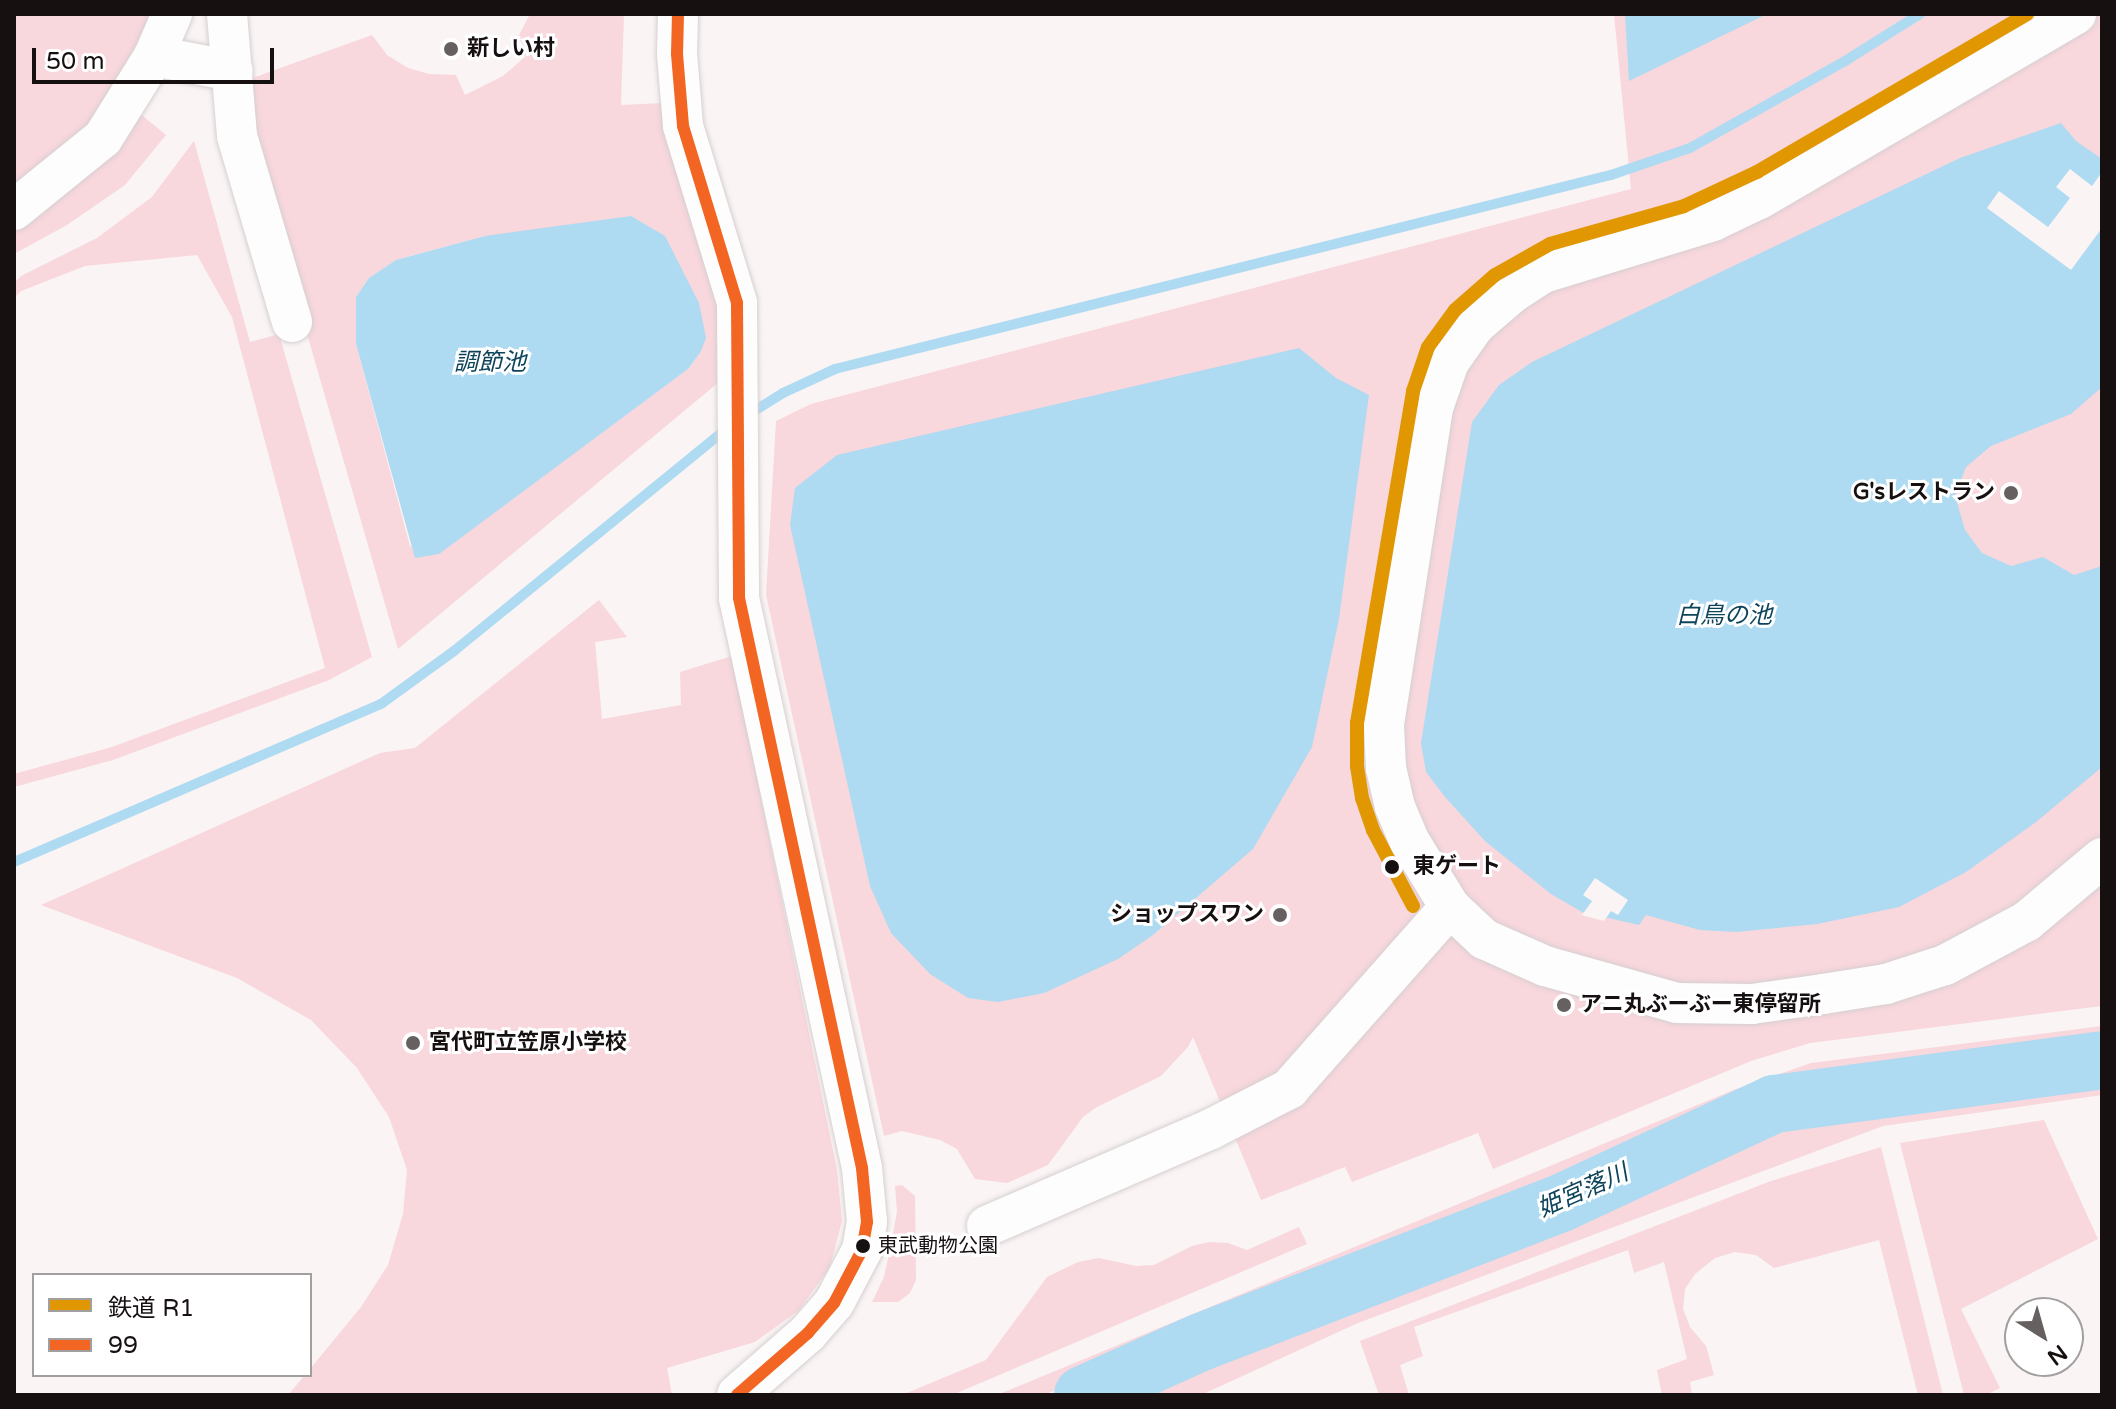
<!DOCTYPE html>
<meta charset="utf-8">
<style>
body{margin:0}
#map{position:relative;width:2116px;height:1409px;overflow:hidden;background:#faf4f4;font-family:"Varela Round","Noto Sans JP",sans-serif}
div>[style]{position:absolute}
.green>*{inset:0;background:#f8d7dd}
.water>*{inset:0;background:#aedaf2}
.pier>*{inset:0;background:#faf4f4}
.stream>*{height:10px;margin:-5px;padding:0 5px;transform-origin:5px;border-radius:5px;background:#aedaf2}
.river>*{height:58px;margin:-29px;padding:0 29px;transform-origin:29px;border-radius:29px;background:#aedaf2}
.roads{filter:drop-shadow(0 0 2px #d6cfd0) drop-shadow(0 0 2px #d6cfd0)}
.minor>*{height:40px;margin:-20px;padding:0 20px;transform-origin:20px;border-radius:20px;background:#fefdfd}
.bus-1>*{height:12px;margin:-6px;padding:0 6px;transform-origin:6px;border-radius:6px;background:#f26522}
.rail-1>*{height:14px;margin:-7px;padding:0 7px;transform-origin:7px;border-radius:7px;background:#e19702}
.dots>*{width:22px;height:22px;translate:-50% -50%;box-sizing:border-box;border:4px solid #fff;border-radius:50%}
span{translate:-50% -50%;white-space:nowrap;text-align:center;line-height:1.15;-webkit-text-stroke:6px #fff;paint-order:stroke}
.bus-label{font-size:20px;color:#171011}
.left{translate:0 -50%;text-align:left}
.poi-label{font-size:22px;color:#171011;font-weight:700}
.right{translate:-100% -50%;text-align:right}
.stop-label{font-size:22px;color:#171011;font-weight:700}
.water-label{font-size:24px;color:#0e445b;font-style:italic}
.frame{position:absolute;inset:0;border:16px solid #171011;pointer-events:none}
.legend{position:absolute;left:32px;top:1273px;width:280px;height:104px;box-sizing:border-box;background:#fff;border:2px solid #a29fa0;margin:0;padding:10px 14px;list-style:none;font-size:24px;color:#171011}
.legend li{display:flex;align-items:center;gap:16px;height:40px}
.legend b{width:40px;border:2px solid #a29fa0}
.north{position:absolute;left:2004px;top:1297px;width:80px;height:80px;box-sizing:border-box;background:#fff;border:2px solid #a29fa0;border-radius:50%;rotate:143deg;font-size:22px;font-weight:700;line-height:32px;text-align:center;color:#171011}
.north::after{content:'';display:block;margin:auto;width:28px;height:36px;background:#666060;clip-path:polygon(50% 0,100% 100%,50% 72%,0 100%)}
.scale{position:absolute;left:32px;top:48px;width:242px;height:36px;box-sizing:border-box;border:4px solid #171011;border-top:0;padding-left:10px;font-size:24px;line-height:28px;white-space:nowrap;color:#171011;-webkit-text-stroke:6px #fff;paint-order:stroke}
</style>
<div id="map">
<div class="green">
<div style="clip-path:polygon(14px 14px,158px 14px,107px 105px,74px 142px,14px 185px)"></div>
<div style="clip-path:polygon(evenodd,530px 14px,624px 14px,621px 105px,663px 103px,723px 308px,725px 377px,398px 649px,249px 133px,244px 81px,372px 35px,387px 55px,408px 68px,429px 74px,456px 75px,465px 95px,503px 76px,525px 57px,515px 43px,530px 14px,485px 236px,700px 353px,688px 369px,439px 553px,410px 546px,356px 344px,356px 297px,369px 278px,396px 260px,485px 236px)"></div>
<div style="clip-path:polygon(1614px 14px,2102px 14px,2102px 1006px,1810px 1043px,1751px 1061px,1493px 1169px,1478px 1133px,1352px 1182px,1345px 1167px,1261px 1200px,1193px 1037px,1188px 1047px,1161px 1076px,1097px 1107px,1083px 1117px,1048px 1165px,1007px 1183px,975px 1179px,957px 1149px,940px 1140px,902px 1131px,884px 1136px,766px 595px,776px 421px,811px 404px,1631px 189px)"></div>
<div style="clip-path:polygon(138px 112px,166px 135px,125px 185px,67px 225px,14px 254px,14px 225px)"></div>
<div style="clip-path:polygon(194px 141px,250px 342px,279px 334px,372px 657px,329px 680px,113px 760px,14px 787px,14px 774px,112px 747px,325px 668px,232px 317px,197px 255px,85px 266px,21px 291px,14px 298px,14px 283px,21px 276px,97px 238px,152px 197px)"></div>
<div style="clip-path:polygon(599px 600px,627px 637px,595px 642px,602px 719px,681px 705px,680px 672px,732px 656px,837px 1170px,842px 1221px,830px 1267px,799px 1310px,755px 1342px,667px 1368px,672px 1395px,288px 1395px,305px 1375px,310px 1375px,310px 1369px,361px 1307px,388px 1265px,403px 1214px,407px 1170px,389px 1117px,357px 1068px,311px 1020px,237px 978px,41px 905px,380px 753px,415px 748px)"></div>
<div style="clip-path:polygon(2102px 1026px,2102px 1045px,1804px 1083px,1740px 1101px,1577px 1178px,1441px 1225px,1044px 1395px,997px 1395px,1736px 1089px,1811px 1063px)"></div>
<div style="clip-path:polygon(2102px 1080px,2102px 1095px,1883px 1126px,1358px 1323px,1201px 1395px,1141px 1395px,1461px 1264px,1801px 1118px)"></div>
<div style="clip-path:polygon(2044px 1120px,2098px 1239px,1961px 1309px,2000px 1388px,1986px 1395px,1964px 1395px,1900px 1143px)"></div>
<div style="clip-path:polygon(1881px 1147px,1943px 1395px,1918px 1395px,1879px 1240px,1774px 1268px,1756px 1255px,1735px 1252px,1715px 1258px,1695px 1274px,1685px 1289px,1683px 1309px,1690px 1327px,1706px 1346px,1714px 1375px,1690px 1382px,1692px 1395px,1662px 1395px,1657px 1370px,1687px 1359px,1664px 1262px,1634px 1273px,1628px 1250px,1414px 1327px,1423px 1356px,1400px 1365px,1409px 1395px,1379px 1395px,1360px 1341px,1771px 1181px)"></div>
<div style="clip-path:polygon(902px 1185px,915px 1196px,916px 1280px,910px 1293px,898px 1302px,872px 1302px,884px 1277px,892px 1240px,897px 1211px,895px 1186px)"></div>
<div style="clip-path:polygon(1299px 1227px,1307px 1244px,952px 1395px,902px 1395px,986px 1360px,1047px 1277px,1078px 1262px,1099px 1258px,1136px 1266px,1154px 1265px,1192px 1246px,1209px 1242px,1228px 1243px,1247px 1250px)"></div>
</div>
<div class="water">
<div style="clip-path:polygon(1625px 14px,1767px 14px,1629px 81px)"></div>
<div style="clip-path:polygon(2061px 123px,2076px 141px,2102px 159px,2102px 387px,2071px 414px,1991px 446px,1966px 467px,1955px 495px,1965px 530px,1982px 553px,2011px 566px,2043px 557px,2074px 575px,2102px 566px,2102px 767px,2036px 822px,1966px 872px,1899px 907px,1817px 924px,1736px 932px,1700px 930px,1646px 915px,1639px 925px,1582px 912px,1551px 894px,1485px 841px,1445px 797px,1426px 772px,1421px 743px,1472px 422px,1499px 385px,1532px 362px,1960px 158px)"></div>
<div style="clip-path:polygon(631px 216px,665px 236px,699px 303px,706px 338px,700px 353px,688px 369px,439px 554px,415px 558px,356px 344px,356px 297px,369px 278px,396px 260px,485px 236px)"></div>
<div style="clip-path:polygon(1299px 348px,1336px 378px,1369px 395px,1339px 619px,1312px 747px,1253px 849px,1153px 935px,1118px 959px,1044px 993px,998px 1002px,968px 998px,930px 974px,891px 933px,870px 886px,790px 525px,795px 488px,837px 455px)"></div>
</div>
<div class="pier">
<div style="clip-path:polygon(2070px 169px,2092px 186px,2102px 172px,2102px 228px,2071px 270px,1987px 208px,1999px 191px,2048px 227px,2070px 198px,2056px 187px)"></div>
<div style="clip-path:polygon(1595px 878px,1628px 900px,1618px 915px,1611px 911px,1604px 921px,1581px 915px,1575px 912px,1582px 915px,1592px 901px,1583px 895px)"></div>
</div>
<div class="stream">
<div style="left:746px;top:416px;width:44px;rotate:-31.9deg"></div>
<div style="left:783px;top:393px;width:57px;rotate:-24.8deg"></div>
<div style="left:835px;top:369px;width:800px;rotate:-14.04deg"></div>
<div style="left:1611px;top:175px;width:83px;rotate:-18.9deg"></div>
<div style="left:1690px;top:148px;width:178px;rotate:-29.3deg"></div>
<div style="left:1845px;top:61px;width:89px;rotate:-32.1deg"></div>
<div style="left:14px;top:862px;width:400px;rotate:-23.3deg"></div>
<div style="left:381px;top:704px;width:90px;rotate:-36deg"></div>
<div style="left:454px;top:651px;width:355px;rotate:-39.2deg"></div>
</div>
<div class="river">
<div style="left:1083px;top:1395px;width:129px;rotate:-24.2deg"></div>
<div style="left:1201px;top:1342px;width:386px;rotate:-21.1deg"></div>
<div style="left:1561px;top:1203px;width:235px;rotate:-24.9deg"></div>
<div style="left:1774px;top:1104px;width:331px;rotate:-7.6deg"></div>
</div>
<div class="roads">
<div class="minor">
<div style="left:227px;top:14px;width:122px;rotate:85.3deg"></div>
<div style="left:237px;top:136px;width:194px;rotate:73.5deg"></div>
<div style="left:678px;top:14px;width:40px;rotate:91.4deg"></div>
<div style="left:677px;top:54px;width:72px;rotate:85.2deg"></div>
<div style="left:683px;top:126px;width:185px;rotate:73deg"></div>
<div style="left:737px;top:303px;width:295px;rotate:89.6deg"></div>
<div style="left:739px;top:598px;width:583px;rotate:77.82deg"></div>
<div style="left:862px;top:1168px;width:54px;rotate:84.7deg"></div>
<div style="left:867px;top:1222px;width:28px;rotate:100deg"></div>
<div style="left:862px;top:1250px;width:60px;rotate:117.8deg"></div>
<div style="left:834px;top:1303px;width:40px;rotate:131deg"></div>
<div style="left:808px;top:1333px;width:94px;rotate:138.9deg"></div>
<div style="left:2076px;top:14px;width:367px;rotate:149.7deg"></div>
<div style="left:1759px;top:199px;width:51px;rotate:154.4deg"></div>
<div style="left:1713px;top:221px;width:178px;rotate:163deg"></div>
<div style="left:1543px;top:273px;width:38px;rotate:147deg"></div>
<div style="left:1511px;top:294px;width:48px;rotate:139.3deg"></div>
<div style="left:1475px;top:325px;width:45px;rotate:125.1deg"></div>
<div style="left:1449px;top:362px;width:49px;rotate:109.2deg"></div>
<div style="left:1433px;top:408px;width:322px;rotate:98.8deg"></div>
<div style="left:1384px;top:726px;width:42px;rotate:87.3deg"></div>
<div style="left:1386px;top:768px;width:40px;rotate:77deg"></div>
<div style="left:1395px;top:807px;width:38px;rotate:67deg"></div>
<div style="left:1410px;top:842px;width:76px;rotate:58.4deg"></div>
<div style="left:1450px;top:907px;width:47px;rotate:43.3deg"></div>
<div style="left:1484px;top:939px;width:67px;rotate:23.9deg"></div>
<div style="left:1545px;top:966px;width:137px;rotate:15.7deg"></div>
<div style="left:1677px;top:1003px;width:75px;rotate:0.8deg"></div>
<div style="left:1752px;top:1004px;width:72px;rotate:-8deg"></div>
<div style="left:1823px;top:994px;width:64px;rotate:-9deg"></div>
<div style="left:1886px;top:984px;width:62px;rotate:-17.9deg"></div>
<div style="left:1945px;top:965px;width:93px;rotate:-28.2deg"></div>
<div style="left:2027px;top:921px;width:98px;rotate:-40deg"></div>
<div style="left:154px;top:56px;width:80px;rotate:10.8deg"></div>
<div style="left:14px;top:210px;width:114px;rotate:-39deg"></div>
<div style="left:103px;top:138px;width:97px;rotate:-58.1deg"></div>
<div style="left:154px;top:56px;width:46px;rotate:-66.8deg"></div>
<div style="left:987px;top:1226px;width:244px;rotate:-23.4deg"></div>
<div style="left:1211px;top:1129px;width:88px;rotate:-27.1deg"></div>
<div style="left:1289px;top:1089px;width:243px;rotate:-48.5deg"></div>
</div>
</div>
<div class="bus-1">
<div style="left:678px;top:14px;width:40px;rotate:91.4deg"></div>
<div style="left:677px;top:54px;width:72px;rotate:85.2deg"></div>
<div style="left:683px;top:126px;width:185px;rotate:73deg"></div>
<div style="left:737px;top:303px;width:295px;rotate:89.6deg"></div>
<div style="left:739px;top:598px;width:583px;rotate:77.82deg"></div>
<div style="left:862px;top:1168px;width:54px;rotate:84.7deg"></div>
<div style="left:867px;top:1222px;width:28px;rotate:100deg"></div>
<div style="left:862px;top:1250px;width:60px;rotate:117.8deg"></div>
<div style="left:834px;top:1303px;width:40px;rotate:131deg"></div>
<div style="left:808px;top:1333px;width:94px;rotate:138.9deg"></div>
</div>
<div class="rail-1">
<div style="left:1413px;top:906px;width:86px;rotate:-117.8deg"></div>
<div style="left:1373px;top:830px;width:34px;rotate:-109deg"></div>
<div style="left:1362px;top:798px;width:32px;rotate:-99deg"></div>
<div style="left:1357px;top:766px;width:43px;rotate:-90deg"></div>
<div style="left:1357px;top:723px;width:337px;rotate:-80.4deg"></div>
<div style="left:1413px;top:391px;width:46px;rotate:-71.2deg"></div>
<div style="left:1428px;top:347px;width:46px;rotate:-53.9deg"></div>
<div style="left:1455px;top:310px;width:53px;rotate:-41.2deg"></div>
<div style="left:1495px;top:275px;width:63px;rotate:-29.4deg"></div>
<div style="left:1550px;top:244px;width:139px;rotate:-15.8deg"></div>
<div style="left:1684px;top:206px;width:81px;rotate:-25deg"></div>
<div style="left:1757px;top:172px;width:313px;rotate:-30.3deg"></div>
</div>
<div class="dots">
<div style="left:451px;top:49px;background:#666060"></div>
<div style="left:2011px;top:493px;background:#666060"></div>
<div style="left:1392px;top:867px;background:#171011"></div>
<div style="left:1280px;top:915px;background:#666060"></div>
<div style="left:1564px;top:1005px;background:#666060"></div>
<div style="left:413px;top:1043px;background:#666060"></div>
<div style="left:863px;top:1246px;background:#171011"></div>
</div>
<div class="bus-label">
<span class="left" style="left:878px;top:1246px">東武動物公園</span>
</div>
<div class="poi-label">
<span class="left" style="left:467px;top:49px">新しい村</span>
<span class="right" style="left:1995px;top:493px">G'sレストラン</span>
<span class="right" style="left:1264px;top:915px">ショップスワン</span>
<span class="left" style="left:1580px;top:1005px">アニ丸ぶーぶー東停留所</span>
<span class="left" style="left:429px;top:1043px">宮代町立笠原小学校</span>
</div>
<div class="stop-label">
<span class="left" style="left:1413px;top:867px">東ゲート</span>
</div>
<div class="water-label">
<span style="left:490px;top:363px">調節池</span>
<span style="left:1724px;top:616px">白鳥の池</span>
<span style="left:1583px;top:1191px;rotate:-24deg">姫宮落川</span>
</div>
<div class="frame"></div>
<ul class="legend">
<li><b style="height:10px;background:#e19702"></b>鉄道 R1</li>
<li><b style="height:10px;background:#f26522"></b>99</li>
</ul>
<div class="north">N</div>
<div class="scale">50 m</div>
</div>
